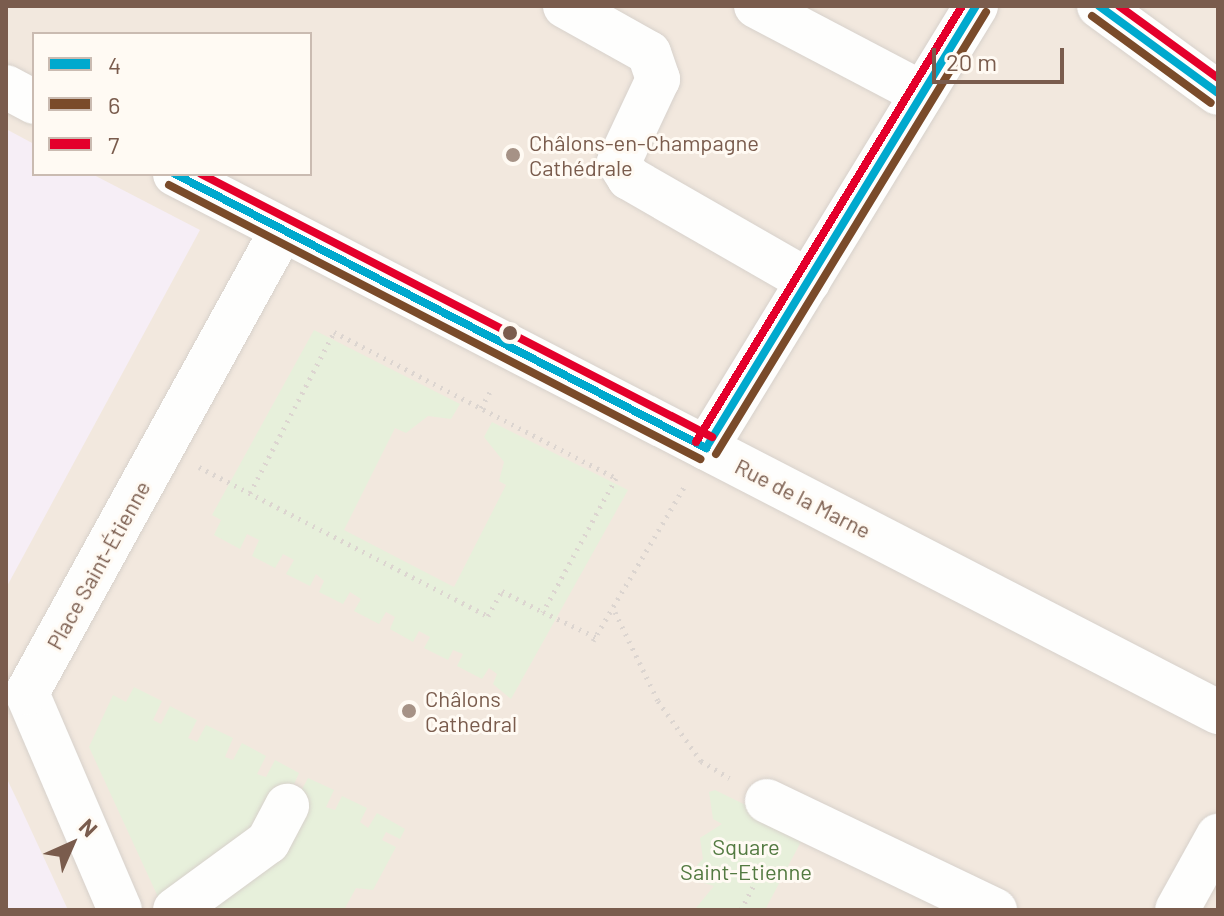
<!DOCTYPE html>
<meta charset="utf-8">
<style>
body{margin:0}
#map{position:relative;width:1224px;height:916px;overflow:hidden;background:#f9f5f0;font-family:Barlow,sans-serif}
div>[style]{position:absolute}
.residential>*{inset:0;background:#f2e8de}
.education>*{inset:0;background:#f6eef6}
.green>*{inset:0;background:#e7f0db}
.path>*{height:5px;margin-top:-2.5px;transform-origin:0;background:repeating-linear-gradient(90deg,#dcd5d0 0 2px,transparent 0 8px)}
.roads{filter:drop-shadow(0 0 2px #d7d1cb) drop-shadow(0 0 2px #d7d1cb)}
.minor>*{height:44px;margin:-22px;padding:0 22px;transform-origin:22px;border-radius:22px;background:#fefefd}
.bus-1>*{height:8px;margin:-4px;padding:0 4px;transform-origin:4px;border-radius:4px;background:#00a9ce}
.bus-2>*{height:8px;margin:-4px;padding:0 4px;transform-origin:4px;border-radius:4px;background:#7a4b2a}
.bus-3>*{height:8px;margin:-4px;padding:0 4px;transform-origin:4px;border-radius:4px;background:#e4002b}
.dots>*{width:22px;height:22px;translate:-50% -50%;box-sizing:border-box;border:4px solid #fffaf3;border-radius:50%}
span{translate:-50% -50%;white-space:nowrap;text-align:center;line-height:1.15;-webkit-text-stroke:6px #fffaf3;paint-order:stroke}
.poi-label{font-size:22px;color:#7a5c4d}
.left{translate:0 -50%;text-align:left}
.street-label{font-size:22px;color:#7a5c4d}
.park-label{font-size:22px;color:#537a41}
.frame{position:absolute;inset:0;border:8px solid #7a5c4d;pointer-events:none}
.legend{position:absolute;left:32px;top:32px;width:280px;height:144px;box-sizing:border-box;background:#fffaf3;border:2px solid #cabbb1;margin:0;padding:10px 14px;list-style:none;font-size:24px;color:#7a5c4d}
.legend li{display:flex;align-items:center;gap:16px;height:40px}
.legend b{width:40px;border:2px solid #cabbb1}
.north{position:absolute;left:32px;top:804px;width:80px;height:80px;-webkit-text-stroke:6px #fffaf3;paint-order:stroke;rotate:45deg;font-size:22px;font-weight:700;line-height:32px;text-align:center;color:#7a5c4d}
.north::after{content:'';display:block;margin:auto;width:28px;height:36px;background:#7a5c4d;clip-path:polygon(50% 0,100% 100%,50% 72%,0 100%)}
.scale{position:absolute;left:932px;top:48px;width:132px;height:36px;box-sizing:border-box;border:4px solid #7a5c4d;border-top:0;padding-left:10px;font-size:24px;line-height:28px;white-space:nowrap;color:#7a5c4d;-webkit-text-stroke:6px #fffaf3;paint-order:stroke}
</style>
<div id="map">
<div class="residential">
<div style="clip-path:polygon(evenodd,6px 6px,1218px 6px,1218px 910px,6px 910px,6px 6px,34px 34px,310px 34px,310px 174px,34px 174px,34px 34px)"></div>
</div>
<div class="education">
<div style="clip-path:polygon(6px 129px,34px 144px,34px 174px,92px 174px,200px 230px,6px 588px)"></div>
<div style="clip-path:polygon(6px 777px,19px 804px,68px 910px,6px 910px)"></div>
</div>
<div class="green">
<div style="clip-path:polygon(314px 330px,460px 404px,451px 419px,428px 416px,406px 433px,395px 428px,344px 530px,454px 587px,506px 485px,499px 481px,504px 462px,484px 437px,492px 422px,628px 490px,511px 699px,493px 684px,497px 674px,489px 668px,482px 679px,457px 666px,463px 654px,453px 650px,448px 660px,424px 648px,430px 637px,419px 631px,413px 642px,390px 629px,395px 617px,386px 612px,379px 624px,354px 611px,361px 599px,350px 592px,343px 604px,319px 592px,324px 581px,316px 574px,310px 586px,286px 574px,294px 560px,283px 554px,275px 568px,252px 556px,259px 540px,247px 534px,240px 549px,214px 535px,221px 520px,212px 515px)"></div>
<div style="clip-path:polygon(134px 687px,162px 701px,153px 720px,161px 724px,170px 706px,197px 720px,188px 738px,197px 742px,206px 725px,233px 738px,225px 757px,233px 760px,242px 743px,266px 756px,257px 774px,266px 777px,275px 760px,299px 773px,292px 789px,300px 793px,308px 778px,334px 790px,326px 807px,335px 810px,342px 796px,367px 808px,360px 822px,368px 828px,377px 813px,405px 829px,400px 839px,386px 832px,382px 840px,396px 847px,373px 890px,356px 888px,344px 910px,164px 910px,89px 747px,113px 695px,126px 702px)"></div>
<div style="clip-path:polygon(715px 790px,805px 834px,765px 910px,696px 908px,714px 886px,704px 883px,697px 865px,703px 859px,700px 838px,722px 824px,713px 819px,709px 792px)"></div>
</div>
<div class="path">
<div style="left:481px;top:408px;width:23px;rotate:-61deg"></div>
<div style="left:199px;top:467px;width:325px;rotate:27.3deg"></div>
<div style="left:488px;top:616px;width:29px;rotate:-61deg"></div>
<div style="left:502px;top:591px;width:46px;rotate:27.1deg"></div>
<div style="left:250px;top:493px;width:182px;rotate:-62.4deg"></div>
<div style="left:334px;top:332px;width:318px;rotate:27.4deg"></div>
<div style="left:616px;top:478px;width:153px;rotate:118.6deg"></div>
<div style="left:543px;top:612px;width:59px;rotate:25.3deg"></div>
<div style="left:615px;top:612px;width:99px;rotate:64.2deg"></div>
<div style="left:658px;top:701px;width:74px;rotate:54.4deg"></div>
<div style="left:701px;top:761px;width:33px;rotate:31deg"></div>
<div style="left:593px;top:641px;width:179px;rotate:-59.4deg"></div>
<div style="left:741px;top:910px;width:42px;rotate:-62.8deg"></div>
<div style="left:760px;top:873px;width:29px;rotate:-100deg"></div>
</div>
<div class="roads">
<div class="minor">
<div style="left:565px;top:6px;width:96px;rotate:29.2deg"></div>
<div style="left:649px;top:53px;width:28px;rotate:71deg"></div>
<div style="left:658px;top:79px;width:92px;rotate:115.2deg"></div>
<div style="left:619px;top:162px;width:19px;rotate:58deg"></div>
<div style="left:629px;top:178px;width:207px;rotate:29.9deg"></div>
<div style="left:756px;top:6px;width:187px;rotate:27.7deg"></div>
<div style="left:1099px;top:6px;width:147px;rotate:36.2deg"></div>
<div style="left:6px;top:87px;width:32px;rotate:28deg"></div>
<div style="left:175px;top:174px;width:1174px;rotate:27.29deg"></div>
<div style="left:706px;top:448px;width:518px;rotate:-58.58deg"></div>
<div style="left:767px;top:801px;width:253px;rotate:25.6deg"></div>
<div style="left:120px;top:910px;width:236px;rotate:-113.2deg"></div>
<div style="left:27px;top:693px;width:529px;rotate:-61.16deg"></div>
<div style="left:175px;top:910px;width:115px;rotate:-36.2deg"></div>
<div style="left:268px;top:842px;width:41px;rotate:-62.2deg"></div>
<div style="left:1177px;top:910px;width:85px;rotate:-61deg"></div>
</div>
</div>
<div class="bus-1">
<div style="left:1099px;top:6px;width:147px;rotate:36.2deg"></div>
<div style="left:175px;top:174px;width:598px;rotate:27.29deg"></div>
<div style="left:706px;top:448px;width:518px;rotate:-58.58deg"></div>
</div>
<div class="bus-2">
<div style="left:1092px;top:16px;width:147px;rotate:36.2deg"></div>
<div style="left:169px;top:185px;width:598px;rotate:27.29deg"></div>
<div style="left:716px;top:454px;width:518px;rotate:-58.58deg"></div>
</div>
<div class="bus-3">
<div style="left:1119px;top:6px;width:122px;rotate:36deg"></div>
<div style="left:201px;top:174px;width:575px;rotate:27.23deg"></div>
<div style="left:696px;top:442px;width:511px;rotate:-58.61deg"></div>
</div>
<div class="dots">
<div style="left:513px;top:155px;background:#a69286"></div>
<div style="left:510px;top:333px;background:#7a5c4d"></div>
<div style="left:409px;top:711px;background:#a69286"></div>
</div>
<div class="poi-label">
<span class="left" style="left:529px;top:155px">Châlons-en-Champagne<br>Cathédrale</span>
<span class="left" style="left:425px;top:711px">Châlons<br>Cathedral</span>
</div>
<div class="street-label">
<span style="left:803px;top:498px;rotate:27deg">Rue de la Marne</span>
<span style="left:98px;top:565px;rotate:-61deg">Place Saint-Étienne</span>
</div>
<div class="park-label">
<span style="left:746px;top:859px">Square<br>Saint-Etienne</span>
</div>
<div class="frame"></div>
<ul class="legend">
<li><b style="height:10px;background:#00a9ce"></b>4</li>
<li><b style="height:10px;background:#7a4b2a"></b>6</li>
<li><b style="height:10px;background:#e4002b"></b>7</li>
</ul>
<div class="north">N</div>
<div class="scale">20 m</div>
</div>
